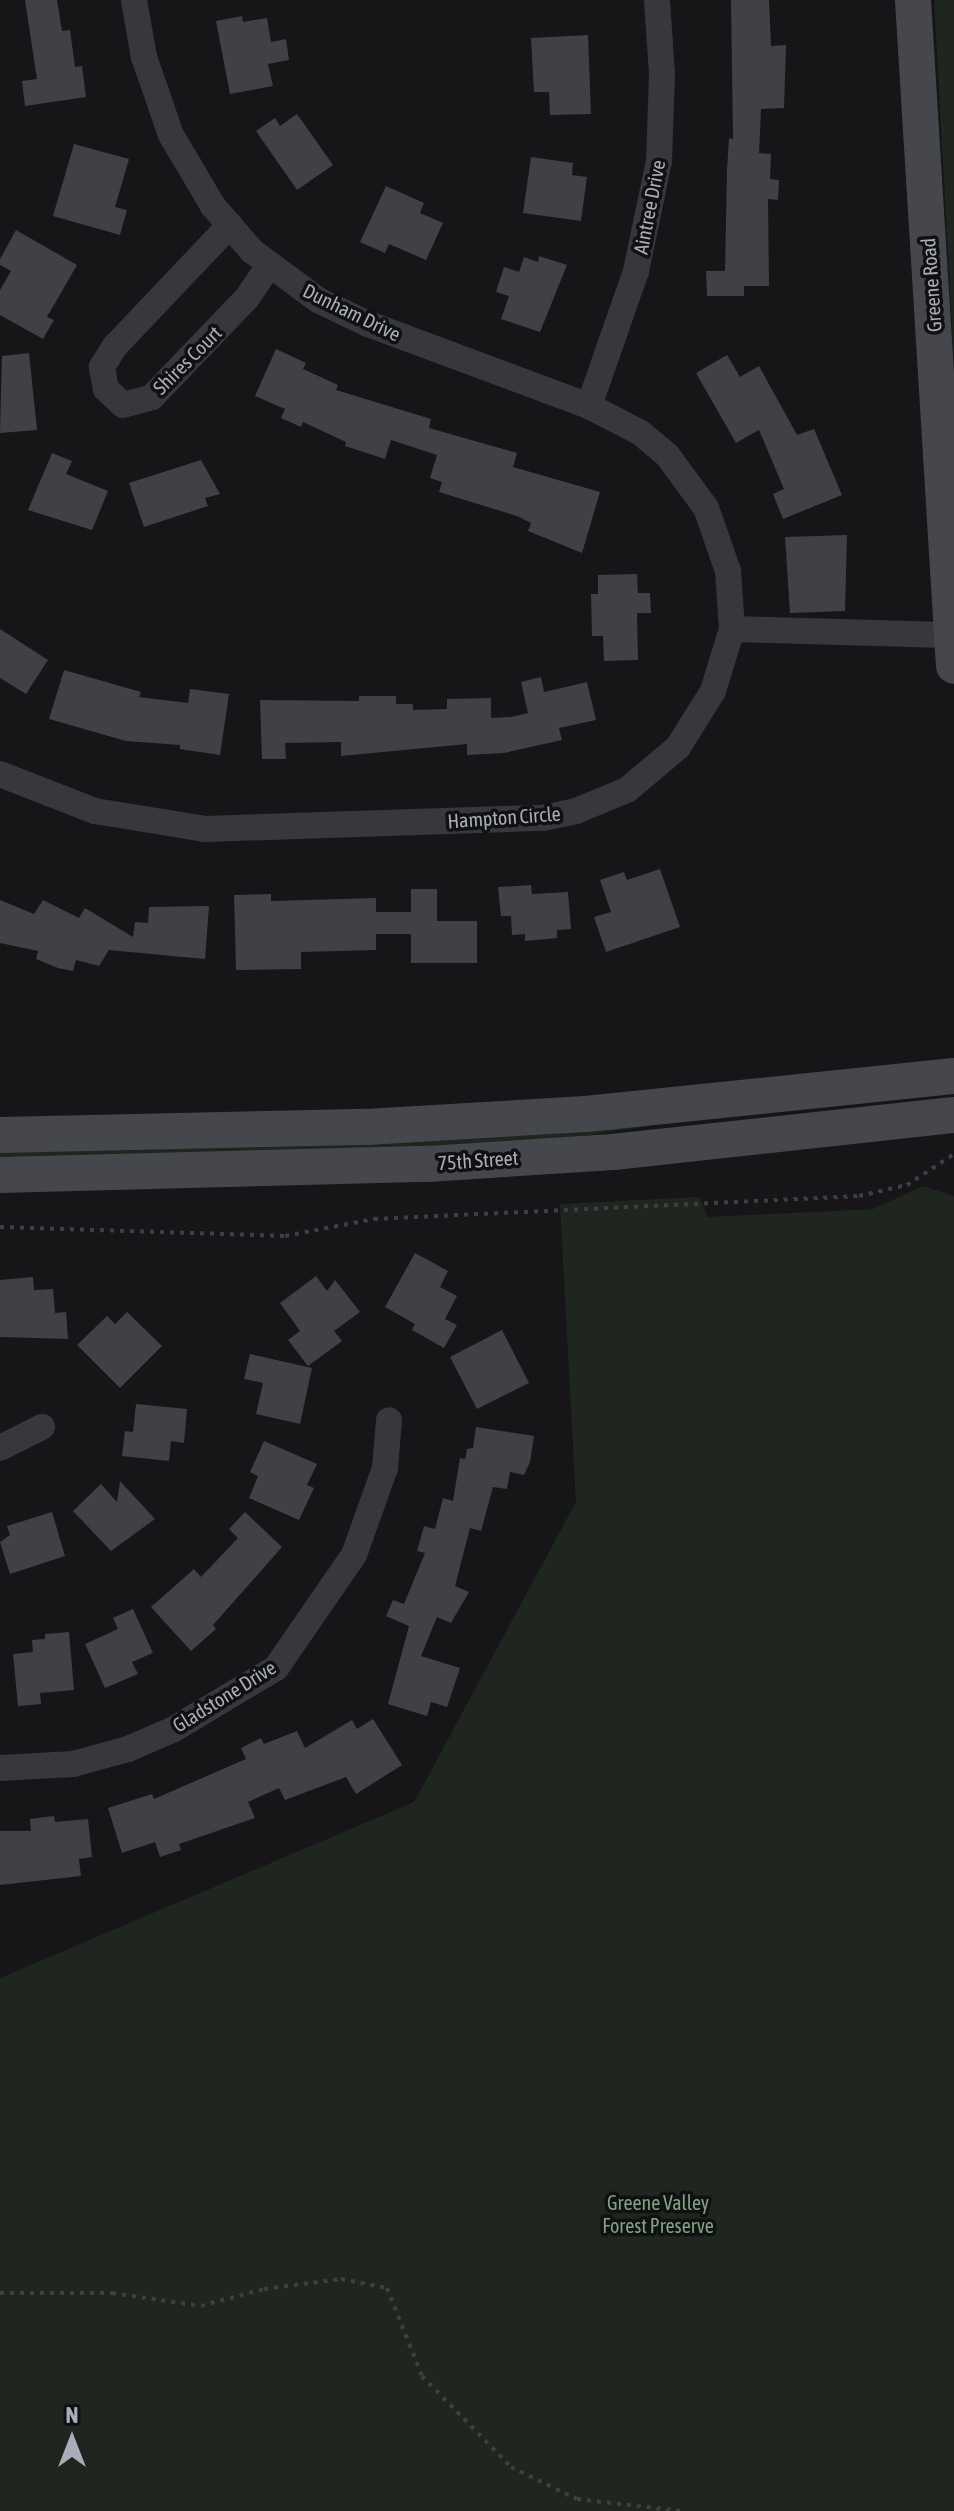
<!DOCTYPE html>
<style>
body{margin:0}
#map{position:relative;width:954px;height:2511px;overflow:hidden;background:#161618;font-family:"Asap Condensed",sans-serif}
div>[style]{position:absolute}
.green>*{inset:0;background:#1e261f}
.building>*{inset:0;background:#404145}
.path>*{height:4px;margin-top:-2px;transform-origin:0;background:repeating-linear-gradient(90deg,#3d3f44 0 4px,transparent 0 10px)}
.street>*{height:26px;margin:-13px;padding:0 13px;transform-origin:13px;border-radius:13px;background:#37383d}
.secondary>*{height:36px;margin:-18px;padding:0 18px;transform-origin:18px;border-radius:18px;background:#45474d}
span{translate:-50% -50%;white-space:nowrap;text-align:center;line-height:1.15;-webkit-text-stroke:7px #111113;paint-order:stroke}
.street-label{font-size:20px;color:#a8adb8}
.park-label{font-size:20px;color:#7fa381}
.north{position:absolute;left:32px;top:2399px;width:80px;height:80px;-webkit-text-stroke:6px #111113;paint-order:stroke;rotate:0deg;font-size:22px;font-weight:700;line-height:32px;text-align:center;color:#a8adb8}
.north::after{content:'';display:block;margin:auto;width:28px;height:36px;background:#a8adb8;clip-path:polygon(50% 0,100% 100%,50% 72%,0 100%)}
</style>
<div id="map">
<div class="green">
<div style="clip-path:polygon(934px 0,954px 0,954px 362px)"></div>
<div style="clip-path:polygon(715px 1116px,535px 1143px,0 1161px,0 1148px)"></div>
<div style="clip-path:polygon(923px 1186px,954px 1196px,954px 2511px,0 2511px,0 1978px,414px 1802px,576px 1502px,560px 1204px,699px 1197px,708px 1217px,873px 1209px)"></div>
</div>
<div class="building">
<div style="clip-path:polygon(25px 0,57px 0,62px 31px,70px 30px,75px 67px,82px 66px,86px 97px,25px 106px,22px 81px,37px 79px)"></div>
<div style="clip-path:polygon(731px 0,769px 0,771px 46px,786px 45px,784px 108px,761px 109px,759px 153px,771px 154px,770px 179px,779px 180px,778px 200px,768px 199px,769px 286px,744px 286px,744px 296px,707px 296px,706px 271px,725px 271px,727px 170px,729px 138px,733px 139px)"></div>
<div style="clip-path:polygon(242px 16px,243px 22px,267px 18px,271px 42px,286px 39px,289px 60px,268px 64px,273px 86px,230px 94px,216px 21px)"></div>
<div style="clip-path:polygon(588px 35px,591px 114px,550px 115px,549px 92px,534px 92px,531px 38px)"></div>
<div style="clip-path:polygon(297px 114px,333px 165px,297px 190px,256px 131px,275px 118px,280px 126px)"></div>
<div style="clip-path:polygon(74px 144px,129px 159px,115px 207px,127px 210px,120px 235px,53px 216px)"></div>
<div style="clip-path:polygon(531px 157px,573px 163px,572px 175px,587px 177px,581px 221px,523px 213px)"></div>
<div style="clip-path:polygon(386px 186px,424px 203px,420px 213px,443px 223px,426px 260px,389px 244px,385px 253px,360px 242px)"></div>
<div style="clip-path:polygon(16px 230px,77px 265px,47px 317px,54px 320px,43px 339px,0 315px,0 290px,11px 271px,0 265px,0 259px)"></div>
<div style="clip-path:polygon(539px 256px,567px 265px,540px 332px,501px 319px,509px 296px,496px 292px,504px 267px,519px 272px,524px 257px,538px 262px)"></div>
<div style="clip-path:polygon(276px 349px,306px 363px,303px 369px,338px 385px,336px 390px,431px 419px,429px 428px,517px 453px,513px 467px,600px 492px,582px 553px,528px 531px,531px 523px,517px 516px,439px 492px,442px 482px,430px 478px,437px 455px,391px 440px,385px 459px,345px 446px,346px 442px,303px 422px,301px 427px,281px 418px,285px 409px,255px 396px)"></div>
<div style="clip-path:polygon(29px 353px,37px 430px,0 433px,2px 356px)"></div>
<div style="clip-path:polygon(727px 355px,740px 377px,759px 366px,797px 435px,814px 429px,842px 495px,783px 519px,773px 494px,784px 489px,759px 430px,736px 443px,696px 373px)"></div>
<div style="clip-path:polygon(52px 453px,72px 461px,66px 474px,108px 491px,92px 530px,28px 510px)"></div>
<div style="clip-path:polygon(201px 460px,220px 494px,205px 498px,208px 506px,144px 527px,129px 483px)"></div>
<div style="clip-path:polygon(847px 535px,845px 611px,790px 613px,785px 537px)"></div>
<div style="clip-path:polygon(637px 574px,638px 593px,650px 593px,651px 613px,637px 613px,638px 660px,604px 661px,603px 636px,592px 636px,591px 594px,598px 594px,598px 575px)"></div>
<div style="clip-path:polygon(0 629px,48px 660px,26px 694px,0 678px)"></div>
<div style="clip-path:polygon(64px 670px,141px 692px,139px 697px,188px 703px,190px 689px,229px 694px,220px 755px,180px 749px,180px 745px,126px 741px,49px 719px)"></div>
<div style="clip-path:polygon(541px 677px,544px 692px,587px 682px,596px 720px,559px 728px,562px 740px,504px 753px,467px 755px,467px 744px,341px 756px,341px 742px,285px 743px,286px 759px,262px 759px,260px 700px,359px 701px,359px 696px,396px 696px,396px 704px,413px 704px,413px 710px,447px 709px,447px 699px,491px 698px,491px 718px,511px 717px,528px 713px,521px 682px)"></div>
<div style="clip-path:polygon(660px 869px,680px 927px,606px 952px,594px 917px,611px 912px,600px 880px,624px 872px,627px 880px)"></div>
<div style="clip-path:polygon(531px 885px,532px 894px,568px 892px,571px 929px,557px 930px,557px 938px,525px 941px,525px 934px,512px 935px,511px 916px,501px 916px,498px 887px)"></div>
<div style="clip-path:polygon(411px 889px,437px 889px,437px 921px,477px 921px,477px 963px,411px 963px,411px 934px,376px 934px,376px 950px,301px 952px,301px 969px,236px 970px,234px 895px,271px 894px,271px 901px,376px 898px,376px 912px,411px 912px)"></div>
<div style="clip-path:polygon(0 900px,34px 914px,43px 900px,79px 918px,85px 908px,133px 937px,135px 922px,148px 923px,149px 907px,209px 906px,205px 959px,109px 950px,99px 966px,76px 960px,73px 971px,58px 968px,36px 959px,38px 951px,0 943px)"></div>
<div style="clip-path:polygon(415px 1253px,448px 1271px,440px 1287px,457px 1296px,445px 1319px,457px 1325px,444px 1348px,412px 1330px,415px 1324px,385px 1307px)"></div>
<div style="clip-path:polygon(316px 1276px,327px 1291px,335px 1280px,360px 1312px,334px 1331px,342px 1341px,308px 1366px,288px 1340px,300px 1331px,280px 1303px)"></div>
<div style="clip-path:polygon(33px 1277px,34px 1290px,53px 1289px,55px 1313px,66px 1312px,68px 1339px,0 1337px,0 1280px)"></div>
<div style="clip-path:polygon(127px 1312px,162px 1346px,120px 1388px,77px 1345px,107px 1316px,115px 1324px)"></div>
<div style="clip-path:polygon(502px 1330px,529px 1383px,477px 1409px,450px 1357px)"></div>
<div style="clip-path:polygon(250px 1354px,312px 1368px,300px 1424px,256px 1414px,263px 1383px,244px 1379px)"></div>
<div style="clip-path:polygon(136px 1404px,187px 1409px,184px 1443px,171px 1441px,169px 1461px,122px 1456px,125px 1431px,133px 1432px)"></div>
<div style="clip-path:polygon(476px 1427px,534px 1436px,530px 1462px,524px 1475px,510px 1472px,507px 1489px,493px 1487px,481px 1531px,470px 1528px,455px 1586px,469px 1592px,451px 1623px,437px 1617px,421px 1656px,460px 1668px,447px 1707px,431px 1702px,427px 1716px,388px 1704px,409px 1626px,386px 1616px,393px 1600px,404px 1604px,425px 1553px,417px 1551px,424px 1526px,435px 1529px,443px 1498px,453px 1501px,460px 1458px,465px 1459px,467px 1449px,473px 1448px)"></div>
<div style="clip-path:polygon(264px 1441px,317px 1464px,307px 1485px,314px 1488px,299px 1520px,249px 1498px,258px 1476px,250px 1472px)"></div>
<div style="clip-path:polygon(120px 1481px,155px 1519px,111px 1551px,73px 1511px,101px 1484px,117px 1502px)"></div>
<div style="clip-path:polygon(52px 1512px,65px 1556px,10px 1574px,0 1542px,10px 1535px,7px 1526px)"></div>
<div style="clip-path:polygon(245px 1512px,282px 1547px,213px 1625px,216px 1629px,191px 1651px,151px 1607px,194px 1569px,201px 1577px,238px 1538px,229px 1529px)"></div>
<div style="clip-path:polygon(133px 1609px,153px 1653px,132px 1662px,138px 1674px,105px 1688px,85px 1644px,118px 1629px,113px 1618px)"></div>
<div style="clip-path:polygon(69px 1632px,74px 1690px,40px 1693px,41px 1704px,18px 1706px,13px 1654px,33px 1652px,32px 1640px,45px 1639px,45px 1634px)"></div>
<div style="clip-path:polygon(373px 1719px,402px 1765px,356px 1794px,346px 1777px,285px 1800px,279px 1788px,248px 1802px,255px 1818px,179px 1844px,181px 1850px,160px 1857px,155px 1842px,122px 1853px,108px 1808px,152px 1794px,154px 1799px,246px 1759px,241px 1748px,261px 1738px,264px 1744px,297px 1731px,305px 1748px,352px 1720px,357px 1729px)"></div>
<div style="clip-path:polygon(54px 1816px,55px 1822px,88px 1819px,92px 1857px,79px 1859px,81px 1876px,0 1885px,0 1831px,31px 1831px,30px 1819px)"></div>
</div>
<div class="path">
<div style="left:0;top:1227px;width:285px;rotate:1.8deg"></div>
<div style="left:285px;top:1236px;width:91px;rotate:-10.8deg"></div>
<div style="left:374px;top:1219px;width:486px;rotate:-2.7deg"></div>
<div style="left:859px;top:1196px;width:49px;rotate:-12.9deg"></div>
<div style="left:907px;top:1185px;width:56px;rotate:-33.4deg"></div>
<div style="left:0;top:2293px;width:112px"></div>
<div style="left:112px;top:2293px;width:90px;rotate:8.3deg"></div>
<div style="left:201px;top:2306px;width:65px;rotate:-15.1deg"></div>
<div style="left:264px;top:2289px;width:78px;rotate:-7.4deg"></div>
<div style="left:341px;top:2279px;width:47px;rotate:11.1deg"></div>
<div style="left:387px;top:2288px;width:95px;rotate:68.3deg"></div>
<div style="left:422px;top:2376px;width:127px;rotate:45.6deg"></div>
<div style="left:511px;top:2467px;width:73px;rotate:25.9deg"></div>
<div style="left:577px;top:2499px;width:105px;rotate:6.6deg"></div>
</div>
<div class="street">
<div style="left:230px;top:225px;width:167px;rotate:133.5deg"></div>
<div style="left:115px;top:346px;width:25px;rotate:122deg"></div>
<div style="left:102px;top:367px;width:22px;rotate:80deg"></div>
<div style="left:106px;top:389px;width:23px;rotate:43deg"></div>
<div style="left:123px;top:405px;width:30px;rotate:-15deg"></div>
<div style="left:152px;top:397px;width:137px;rotate:-46.2deg"></div>
<div style="left:247px;top:298px;width:40px;rotate:-56deg"></div>
<div style="left:589px;top:406px;width:143px;rotate:-70.8deg"></div>
<div style="left:636px;top:271px;width:112px;rotate:-78.2deg"></div>
<div style="left:659px;top:161px;width:87px;rotate:-88deg"></div>
<div style="left:662px;top:74px;width:74px;rotate:-93.9deg"></div>
<div style="left:732px;top:629px;width:221px;rotate:1.6deg"></div>
<div style="left:0;top:774px;width:102px;rotate:21.3deg"></div>
<div style="left:95px;top:811px;width:111px;rotate:9.3deg"></div>
<div style="left:205px;top:829px;width:338px;rotate:-1.9deg"></div>
<div style="left:543px;top:818px;width:34px;rotate:-12deg"></div>
<div style="left:576px;top:811px;width:55px;rotate:-22.4deg"></div>
<div style="left:627px;top:790px;width:67px;rotate:-40.1deg"></div>
<div style="left:678px;top:747px;width:66px;rotate:-58deg"></div>
<div style="left:713px;top:691px;width:65px;rotate:-73deg"></div>
<div style="left:732px;top:629px;width:58px;rotate:-93.9deg"></div>
<div style="left:728px;top:571px;width:67px;rotate:-109.2deg"></div>
<div style="left:706px;top:508px;width:66px;rotate:-126.3deg"></div>
<div style="left:667px;top:455px;width:34px;rotate:-140deg"></div>
<div style="left:641px;top:433px;width:59px;rotate:-152.6deg"></div>
<div style="left:589px;top:406px;width:236px;rotate:-159.6deg"></div>
<div style="left:368px;top:324px;width:55px;rotate:-154.4deg"></div>
<div style="left:318px;top:300px;width:82px;rotate:-143.4deg"></div>
<div style="left:252px;top:251px;width:60px;rotate:-130.9deg"></div>
<div style="left:213px;top:206px;width:82px;rotate:-120.6deg"></div>
<div style="left:171px;top:135px;width:83px;rotate:-109.1deg"></div>
<div style="left:144px;top:57px;width:58px;rotate:-100deg"></div>
<div style="left:0;top:1448px;width:47px;rotate:-26.6deg"></div>
<div style="left:0;top:1768px;width:73px;rotate:-3.1deg"></div>
<div style="left:73px;top:1764px;width:57px;rotate:-15.3deg"></div>
<div style="left:128px;top:1749px;width:50px;rotate:-23.5deg"></div>
<div style="left:174px;top:1729px;width:119px;rotate:-30.9deg"></div>
<div style="left:276px;top:1668px;width:137px;rotate:-55.4deg"></div>
<div style="left:354px;top:1555px;width:92px;rotate:-70.4deg"></div>
<div style="left:385px;top:1468px;width:48px;rotate:-85.2deg"></div>
</div>
<div class="secondary">
<div style="left:913px;top:0;width:667px;rotate:86.48deg"></div>
<div style="left:0;top:1135px;width:366px;rotate:-1.3deg"></div>
<div style="left:366px;top:1127px;width:220px;rotate:-3.4deg"></div>
<div style="left:586px;top:1114px;width:370px;rotate:-5.9deg"></div>
<div style="left:0;top:1175px;width:428px;rotate:-1.5deg"></div>
<div style="left:428px;top:1164px;width:185px;rotate:-3.7deg"></div>
<div style="left:613px;top:1152px;width:343px;rotate:-6.2deg"></div>
</div>
<div class="street-label">
<span style="left:649px;top:207px;rotate:-79deg">Aintree Drive</span>
<span style="left:931px;top:285px;rotate:-94deg">Greene Road</span>
<span style="left:352px;top:312px;rotate:26deg">Dunham Drive</span>
<span style="left:187px;top:360px;rotate:-45deg">Shires Court</span>
<span style="left:504px;top:817px;rotate:-4deg">Hampton Circle</span>
<span style="left:478px;top:1160px;rotate:-4deg">75th Street</span>
<span style="left:224px;top:1696px;rotate:-32deg">Gladstone Drive</span>
</div>
<div class="park-label">
<span style="left:658px;top:2214px">Greene Valley<br>Forest Preserve</span>
</div>
<div class="north">N</div>
</div>
